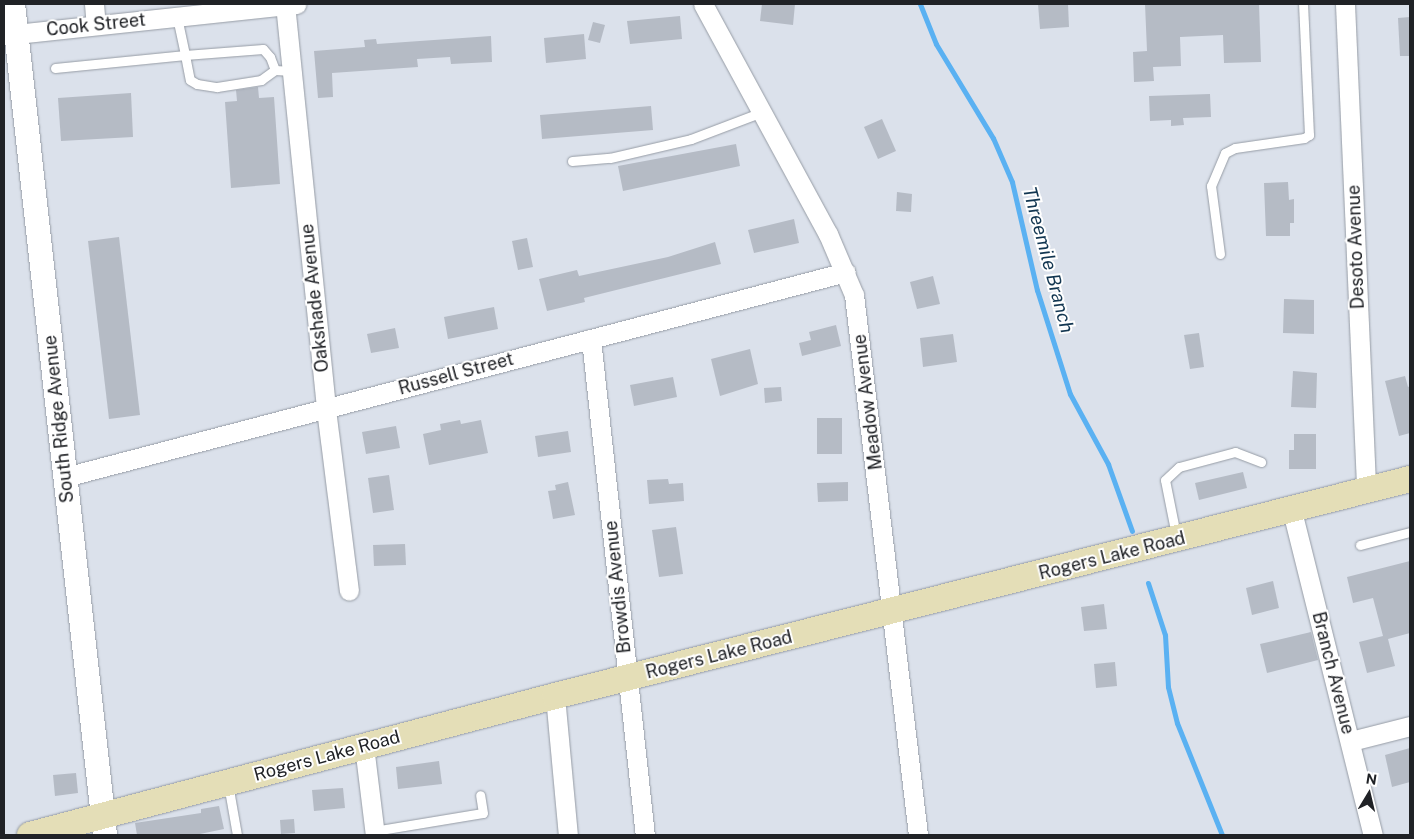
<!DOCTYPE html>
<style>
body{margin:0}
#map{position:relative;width:1414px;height:839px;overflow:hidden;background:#dbe1eb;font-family:"Public Sans",sans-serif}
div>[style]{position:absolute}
.stream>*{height:5px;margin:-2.5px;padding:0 2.5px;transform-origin:2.5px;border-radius:2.5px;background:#5ab1f2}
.building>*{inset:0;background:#b5bbc5}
.roads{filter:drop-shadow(0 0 1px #969ca5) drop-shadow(0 0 1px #969ca5)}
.service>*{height:9px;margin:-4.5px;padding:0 4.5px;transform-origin:4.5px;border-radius:4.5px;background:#fff}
.minor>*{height:19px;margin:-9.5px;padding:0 9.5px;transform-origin:9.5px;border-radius:9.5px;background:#fff}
.tertiary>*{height:24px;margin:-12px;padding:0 12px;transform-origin:12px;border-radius:12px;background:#fff}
.secondary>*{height:26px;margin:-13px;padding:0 13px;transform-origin:13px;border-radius:13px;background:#e4deb7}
span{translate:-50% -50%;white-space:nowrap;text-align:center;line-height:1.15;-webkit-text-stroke:4px #fff;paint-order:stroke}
.street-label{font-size:18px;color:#202226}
.water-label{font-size:19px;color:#123651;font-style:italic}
.frame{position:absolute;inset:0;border:5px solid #202226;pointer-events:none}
.north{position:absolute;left:1344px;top:769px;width:50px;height:50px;-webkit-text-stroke:4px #fff;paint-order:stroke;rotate:9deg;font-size:14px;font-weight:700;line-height:20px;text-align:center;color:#202226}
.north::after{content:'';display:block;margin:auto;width:18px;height:22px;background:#202226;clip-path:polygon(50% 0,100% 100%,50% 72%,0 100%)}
</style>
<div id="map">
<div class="stream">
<div style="left:920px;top:4px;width:43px;rotate:68.2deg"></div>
<div style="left:936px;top:44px;width:110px;rotate:58.8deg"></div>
<div style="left:993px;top:138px;width:48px;rotate:66.6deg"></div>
<div style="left:1012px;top:182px;width:111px;rotate:77deg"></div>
<div style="left:1037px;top:290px;width:109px;rotate:72.4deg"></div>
<div style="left:1070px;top:394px;width:80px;rotate:61.5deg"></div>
<div style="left:1108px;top:464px;width:71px;rotate:70.3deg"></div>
<div style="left:1148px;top:583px;width:55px;rotate:71.9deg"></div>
<div style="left:1165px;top:635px;width:52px;rotate:86.7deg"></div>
<div style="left:1168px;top:687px;width:37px;rotate:76deg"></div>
<div style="left:1177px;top:723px;width:121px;rotate:68.1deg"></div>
</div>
<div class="building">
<div style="clip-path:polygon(762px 4px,795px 4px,793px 25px,760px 21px)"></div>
<div style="clip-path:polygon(1038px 4px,1068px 4px,1069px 27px,1040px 29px)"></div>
<div style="clip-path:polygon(1145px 4px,1259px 4px,1261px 62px,1224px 63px,1223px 35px,1180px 37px,1181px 66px,1153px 67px,1154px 81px,1134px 82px,1133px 52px,1147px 51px)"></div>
<div style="clip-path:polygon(680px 16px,682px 39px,630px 44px,627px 21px)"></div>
<div style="clip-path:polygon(1410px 17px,1410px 56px,1400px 56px,1398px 18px)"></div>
<div style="clip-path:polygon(593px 22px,605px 25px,600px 43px,588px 40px)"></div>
<div style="clip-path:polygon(584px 34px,586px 59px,546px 63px,544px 38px)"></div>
<div style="clip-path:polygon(491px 36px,492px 62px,451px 64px,450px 57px,417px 59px,418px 67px,332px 73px,333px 97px,318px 98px,314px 51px,365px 47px,364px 40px,376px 39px,377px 44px)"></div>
<div style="clip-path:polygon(258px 87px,259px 98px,274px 97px,280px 184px,231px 188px,225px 102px,237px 101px,236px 90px)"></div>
<div style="clip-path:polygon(131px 93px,133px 137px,61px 141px,58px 98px)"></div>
<div style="clip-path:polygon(1210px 94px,1211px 117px,1183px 118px,1184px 125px,1171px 126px,1171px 120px,1150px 121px,1149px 96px)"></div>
<div style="clip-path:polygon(651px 106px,653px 130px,542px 139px,540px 115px)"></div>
<div style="clip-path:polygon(882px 119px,896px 151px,878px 159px,864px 127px)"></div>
<div style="clip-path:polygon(736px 144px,740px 166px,623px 191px,618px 166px)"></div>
<div style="clip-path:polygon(1288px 182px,1289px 200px,1294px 199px,1294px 223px,1290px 223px,1290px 236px,1266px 236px,1264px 183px)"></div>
<div style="clip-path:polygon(897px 192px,912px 194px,911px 212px,896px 211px)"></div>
<div style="clip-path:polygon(794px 219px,799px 243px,754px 253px,748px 230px)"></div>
<div style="clip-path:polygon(119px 237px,140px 415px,109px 419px,88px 241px)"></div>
<div style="clip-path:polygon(527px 238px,533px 267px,518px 270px,512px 241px)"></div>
<div style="clip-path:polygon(715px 242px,721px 264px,584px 298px,585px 302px,547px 311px,539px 279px,577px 270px,579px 276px,668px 257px)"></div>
<div style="clip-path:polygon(933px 276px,940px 304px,917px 309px,910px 282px)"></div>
<div style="clip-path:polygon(1284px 299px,1314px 300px,1314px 334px,1283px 333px)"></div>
<div style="clip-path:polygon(494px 307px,498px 329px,448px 339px,444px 317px)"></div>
<div style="clip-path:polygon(836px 325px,841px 346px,802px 356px,799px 343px,811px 340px,809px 332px)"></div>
<div style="clip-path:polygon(395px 328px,399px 348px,371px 353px,367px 334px)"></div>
<div style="clip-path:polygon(1199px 333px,1204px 367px,1190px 369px,1184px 335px)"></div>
<div style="clip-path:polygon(953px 334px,957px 362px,923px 367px,920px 338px)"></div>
<div style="clip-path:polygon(750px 349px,758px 384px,720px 396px,711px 359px)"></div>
<div style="clip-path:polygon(1293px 371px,1317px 373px,1316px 408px,1291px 407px)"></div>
<div style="clip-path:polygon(1405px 376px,1408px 387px,1410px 386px,1410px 433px,1399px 436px,1385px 381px)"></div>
<div style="clip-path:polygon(673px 377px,677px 397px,634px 406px,630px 385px)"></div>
<div style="clip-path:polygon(781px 387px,782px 401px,765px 403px,764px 388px)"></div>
<div style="clip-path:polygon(817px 418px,842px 418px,842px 454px,817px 454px)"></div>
<div style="clip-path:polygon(460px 420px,461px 424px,481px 420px,488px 453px,429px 465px,423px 434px,441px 430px,440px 424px)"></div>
<div style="clip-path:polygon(396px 426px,400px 448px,366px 454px,362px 432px)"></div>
<div style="clip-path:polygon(568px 431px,571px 452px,538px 457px,535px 436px)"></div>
<div style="clip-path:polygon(1294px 434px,1316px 434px,1316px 469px,1289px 469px,1289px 450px,1294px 450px)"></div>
<div style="clip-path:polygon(1243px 472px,1247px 488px,1199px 500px,1195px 483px)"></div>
<div style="clip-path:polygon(389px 475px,394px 510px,373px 513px,368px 478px)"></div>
<div style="clip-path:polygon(668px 479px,669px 484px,683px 483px,684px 501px,649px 504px,647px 480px)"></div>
<div style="clip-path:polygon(568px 482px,575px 515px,553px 519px,548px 491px,556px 490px,555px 485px)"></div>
<div style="clip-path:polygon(848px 482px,848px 501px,818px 502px,817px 483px)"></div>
<div style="clip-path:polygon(676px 527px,683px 574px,659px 577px,652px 530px)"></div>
<div style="clip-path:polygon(405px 544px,406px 565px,374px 566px,373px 545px)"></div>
<div style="clip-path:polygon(1410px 561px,1410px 633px,1388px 639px,1395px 666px,1367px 673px,1359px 642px,1383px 636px,1373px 598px,1353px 603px,1347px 577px)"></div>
<div style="clip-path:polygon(1273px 581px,1279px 608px,1252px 615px,1246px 588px)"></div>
<div style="clip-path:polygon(1104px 604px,1107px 629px,1084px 631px,1081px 607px)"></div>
<div style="clip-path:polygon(1311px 632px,1318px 660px,1267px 673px,1260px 644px)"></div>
<div style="clip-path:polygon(1115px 662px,1117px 686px,1096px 688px,1094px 664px)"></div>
<div style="clip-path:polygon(1410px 748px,1410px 782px,1392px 787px,1385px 755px)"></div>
<div style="clip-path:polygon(439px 761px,442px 784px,398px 789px,396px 767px)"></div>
<div style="clip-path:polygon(76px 773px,78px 793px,55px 796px,53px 775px)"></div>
<div style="clip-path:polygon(343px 788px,345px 808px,314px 811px,312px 790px)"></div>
<div style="clip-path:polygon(219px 806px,224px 829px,195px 835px,137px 835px,135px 823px,201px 813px,201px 809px)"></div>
<div style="clip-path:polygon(294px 819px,295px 833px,281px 834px,280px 820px)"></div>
</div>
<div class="roads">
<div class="service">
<div style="left:177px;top:17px;width:39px;rotate:78deg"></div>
<div style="left:185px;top:55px;width:78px;rotate:-4.4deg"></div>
<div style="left:263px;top:49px;width:11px;rotate:49deg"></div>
<div style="left:270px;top:57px;width:14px;rotate:69deg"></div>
<div style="left:55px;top:68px;width:131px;rotate:-5.7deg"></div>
<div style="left:185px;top:55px;width:25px;rotate:79deg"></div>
<div style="left:190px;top:80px;width:8px;rotate:30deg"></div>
<div style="left:197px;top:84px;width:20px;rotate:9deg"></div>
<div style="left:217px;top:87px;width:45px;rotate:-9deg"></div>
<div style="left:261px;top:80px;width:17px;rotate:-36deg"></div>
<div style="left:275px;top:70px;width:17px;rotate:3deg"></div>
<div style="left:572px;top:161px;width:38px;rotate:-5deg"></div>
<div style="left:610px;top:158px;width:83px;rotate:-13.2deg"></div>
<div style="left:691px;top:139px;width:76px;rotate:-20.8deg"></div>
<div style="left:1220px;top:254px;width:69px;rotate:-97.5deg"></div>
<div style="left:1211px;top:186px;width:36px;rotate:-67deg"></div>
<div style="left:1225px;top:153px;width:11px;rotate:-27deg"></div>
<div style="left:1235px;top:148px;width:70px;rotate:-8.2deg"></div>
<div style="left:1304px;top:138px;width:6px;rotate:-31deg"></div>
<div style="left:1309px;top:135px;width:131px;rotate:-92.6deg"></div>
<div style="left:1176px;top:535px;width:56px;rotate:-101.3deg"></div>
<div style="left:1165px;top:480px;width:19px;rotate:-43deg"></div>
<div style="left:1179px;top:467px;width:58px;rotate:-15deg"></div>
<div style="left:1235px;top:452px;width:28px;rotate:21deg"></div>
<div style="left:1360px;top:545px;width:52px;rotate:-14.6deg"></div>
<div style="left:228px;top:784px;width:52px;rotate:80deg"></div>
<div style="left:374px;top:831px;width:110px;rotate:-9.4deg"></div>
<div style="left:483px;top:813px;width:18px;rotate:-99deg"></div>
</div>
<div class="minor">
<div style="left:94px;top:4px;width:21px;rotate:85deg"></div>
<div style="left:285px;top:4px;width:407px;rotate:84.2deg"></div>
<div style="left:326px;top:409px;width:183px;rotate:82.8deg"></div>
<div style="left:703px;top:4px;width:262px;rotate:61.5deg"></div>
<div style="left:828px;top:234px;width:66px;rotate:66.9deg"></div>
<div style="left:854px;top:295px;width:544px;rotate:83.24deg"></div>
<div style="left:1345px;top:4px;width:487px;rotate:87.5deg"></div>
<div style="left:16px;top:34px;width:282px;rotate:-6.1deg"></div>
<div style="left:591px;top:339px;width:499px;rotate:83.8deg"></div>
<div style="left:65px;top:477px;width:807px;rotate:-14.71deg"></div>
<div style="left:1292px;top:511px;width:334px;rotate:76deg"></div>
<div style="left:555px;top:696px;width:140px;rotate:84.7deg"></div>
<div style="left:1351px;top:741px;width:61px;rotate:-14.3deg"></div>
<div style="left:364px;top:746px;width:90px;rotate:83deg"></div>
</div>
<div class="tertiary">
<div style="left:13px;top:4px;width:836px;rotate:83.68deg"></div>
</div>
<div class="secondary">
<div style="left:30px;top:835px;width:543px;rotate:-14.83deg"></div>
<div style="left:555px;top:696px;width:882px;rotate:-14.24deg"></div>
</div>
</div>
<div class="street-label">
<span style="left:96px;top:25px;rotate:-6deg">Cook Street</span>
<span style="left:1356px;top:247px;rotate:-92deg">Desoto Avenue</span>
<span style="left:315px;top:298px;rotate:-96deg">Oakshade Avenue</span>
<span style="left:456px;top:374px;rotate:-15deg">Russell Street</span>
<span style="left:868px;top:402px;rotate:-97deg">Meadow Avenue</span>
<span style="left:59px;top:419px;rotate:-96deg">South Ridge Avenue</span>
<span style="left:1112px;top:556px;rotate:-14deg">Rogers Lake Road</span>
<span style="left:618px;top:587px;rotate:-96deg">Browdis Avenue</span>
<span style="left:719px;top:655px;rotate:-14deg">Rogers Lake Road</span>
<span style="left:1333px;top:673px;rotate:76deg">Branch Avenue</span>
<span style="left:327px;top:756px;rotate:-15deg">Rogers Lake Road</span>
</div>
<div class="water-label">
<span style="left:1048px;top:260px;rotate:75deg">Threemile Branch</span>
</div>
<div class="frame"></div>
<div class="north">N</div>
</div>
